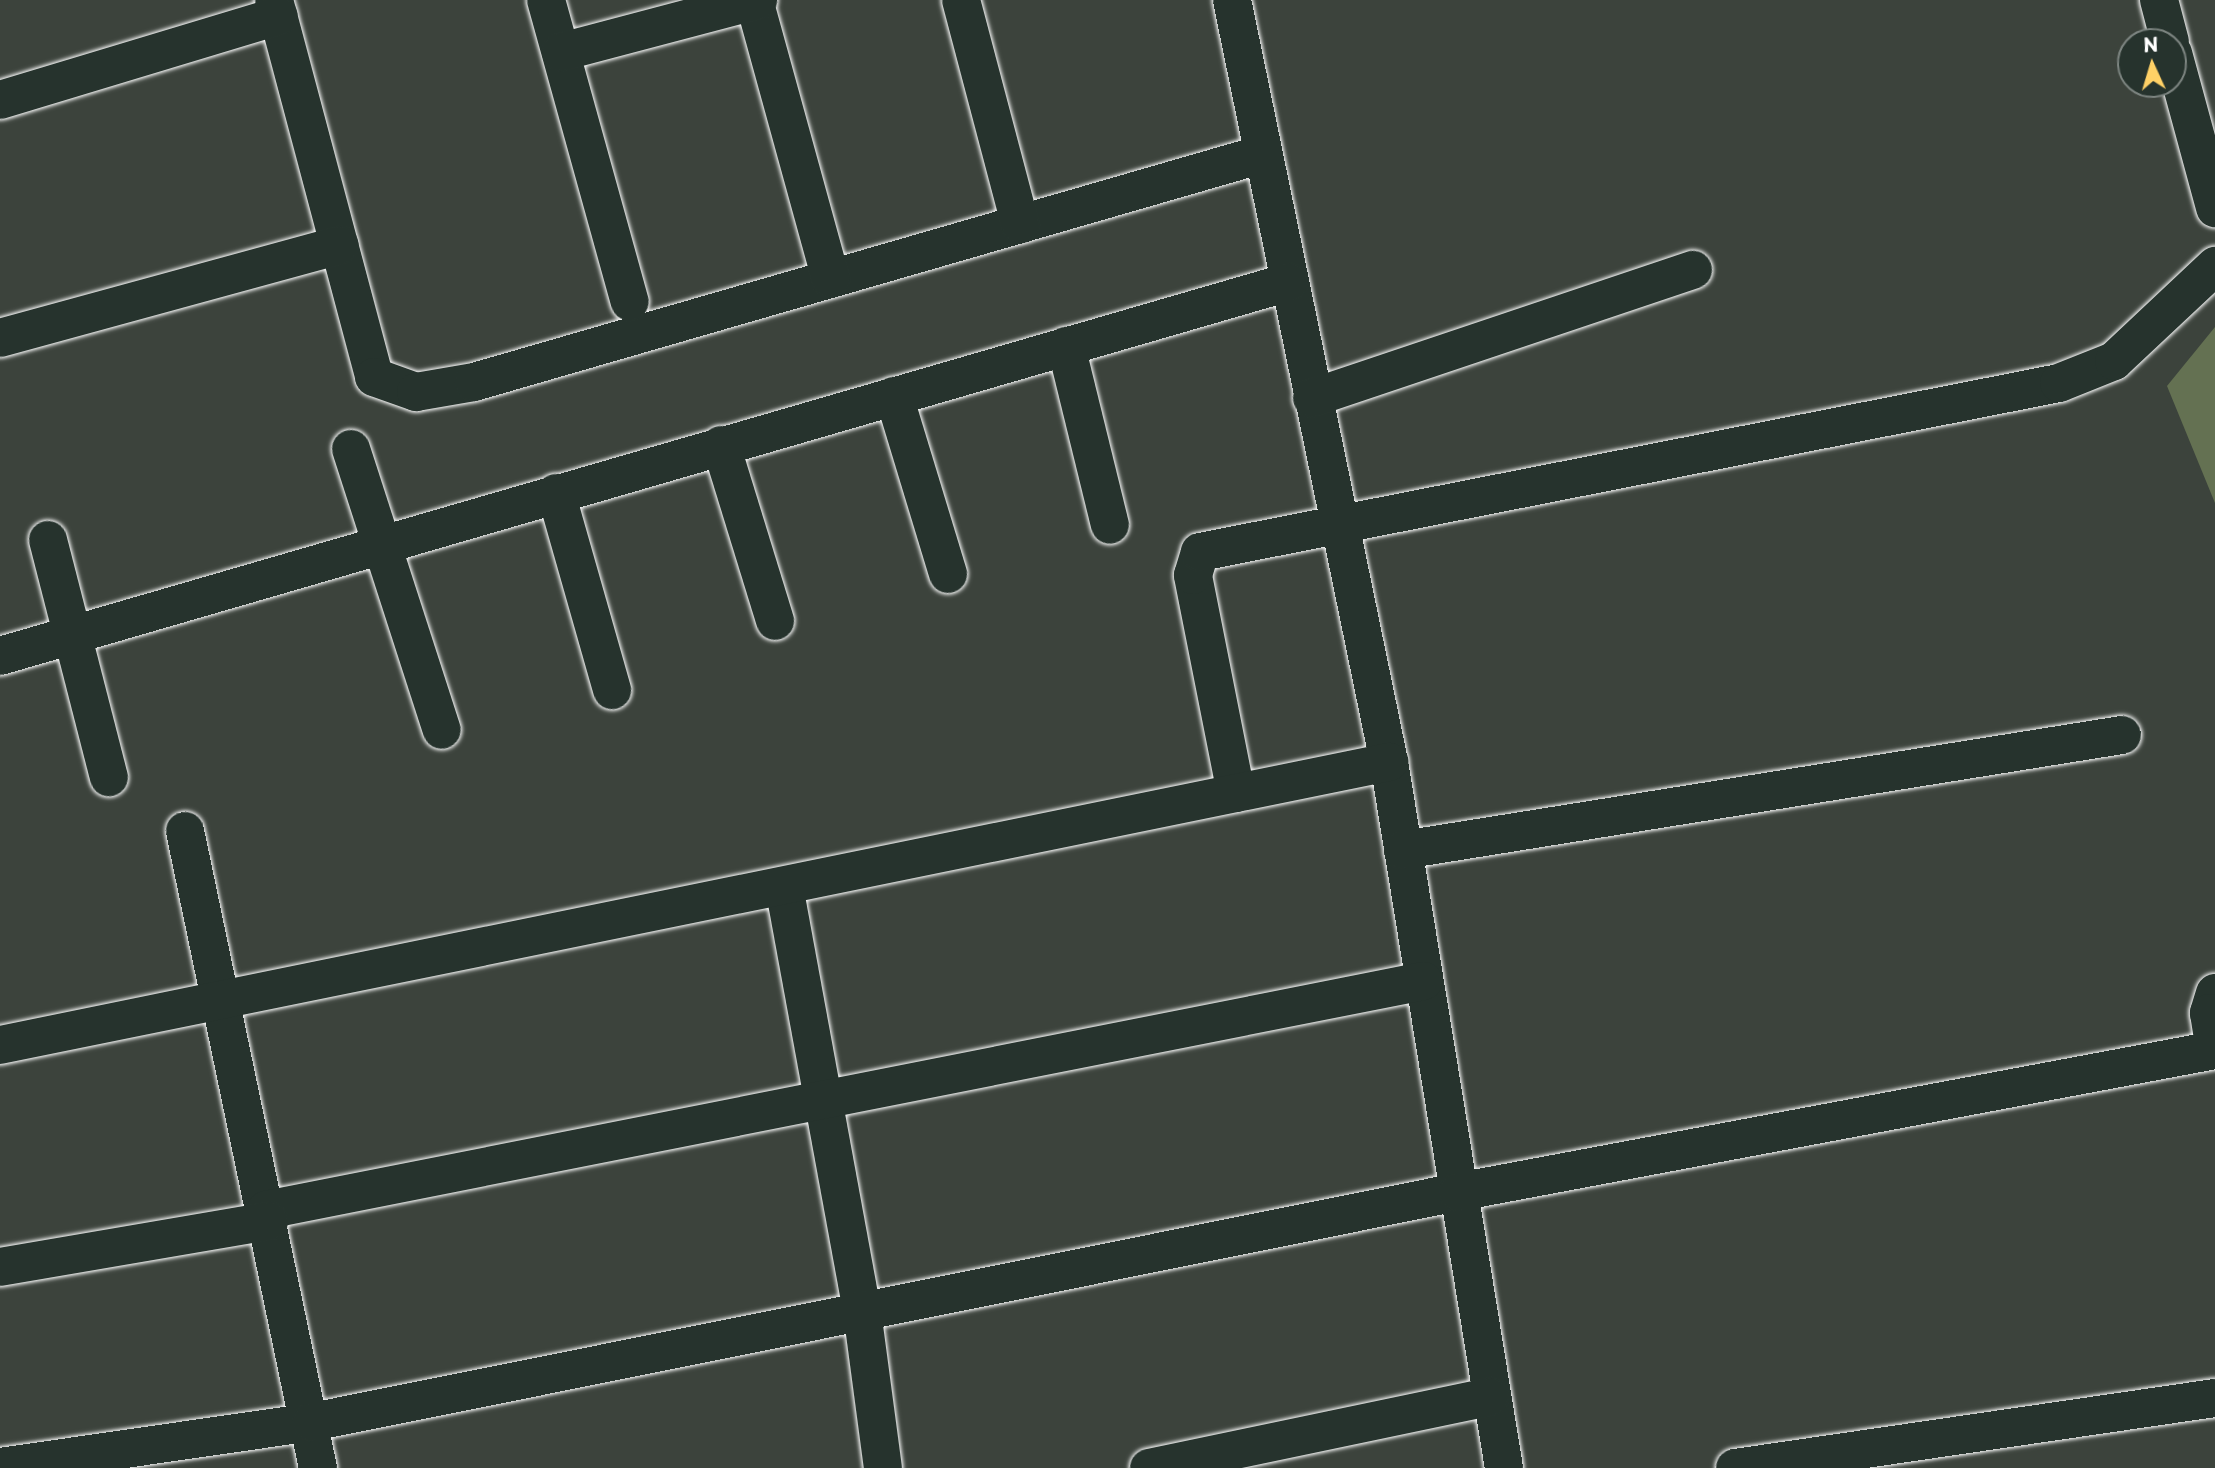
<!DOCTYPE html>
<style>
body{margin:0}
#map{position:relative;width:2215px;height:1468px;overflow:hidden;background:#3c433c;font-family:"Playpen Sans",sans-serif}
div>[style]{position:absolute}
.green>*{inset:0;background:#647152}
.roads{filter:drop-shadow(0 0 2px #fff) drop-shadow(0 0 2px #fff)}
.street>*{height:38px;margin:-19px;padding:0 19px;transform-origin:19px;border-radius:19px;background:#26332d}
span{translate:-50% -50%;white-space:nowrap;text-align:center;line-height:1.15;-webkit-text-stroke:5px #26332d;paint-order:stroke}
.north{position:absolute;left:2117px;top:28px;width:70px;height:70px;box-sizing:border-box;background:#26332d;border:2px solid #7d8581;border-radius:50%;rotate:356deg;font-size:19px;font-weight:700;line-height:28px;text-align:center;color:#fff}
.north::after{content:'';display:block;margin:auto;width:24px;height:32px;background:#ffd166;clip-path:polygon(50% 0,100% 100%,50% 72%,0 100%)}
</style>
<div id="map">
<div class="green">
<div style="clip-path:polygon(2215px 327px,2215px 503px,2167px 386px)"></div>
</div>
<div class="roads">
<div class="street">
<div style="left:274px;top:0;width:390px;rotate:75.1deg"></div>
<div style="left:374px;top:377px;width:45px;rotate:19.7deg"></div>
<div style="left:416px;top:392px;width:59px;rotate:-9.8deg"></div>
<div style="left:474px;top:382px;width:821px;rotate:-16.12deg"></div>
<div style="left:546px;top:0;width:313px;rotate:74.5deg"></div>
<div style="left:754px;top:0;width:289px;rotate:74.6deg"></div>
<div style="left:961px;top:0;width:232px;rotate:75.2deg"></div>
<div style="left:1232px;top:0;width:778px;rotate:78.36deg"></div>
<div style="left:1389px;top:762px;width:715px;rotate:80.75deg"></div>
<div style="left:2159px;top:0;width:43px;rotate:75.3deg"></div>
<div style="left:561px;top:52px;width:204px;rotate:-14.8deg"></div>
<div style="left:2173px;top:53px;width:161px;rotate:74.8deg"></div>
<div style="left:0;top:100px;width:291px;rotate:-16.8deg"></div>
<div style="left:0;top:338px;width:352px;rotate:-15.3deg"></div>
<div style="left:1066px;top:346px;width:184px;rotate:76.2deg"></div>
<div style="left:894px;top:396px;width:186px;rotate:73.1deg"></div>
<div style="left:1312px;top:398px;width:402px;rotate:-18.6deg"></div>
<div style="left:721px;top:445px;width:184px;rotate:72.9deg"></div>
<div style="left:351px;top:449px;width:295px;rotate:72.1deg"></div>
<div style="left:556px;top:493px;width:205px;rotate:74.1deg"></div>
<div style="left:48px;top:540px;width:245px;rotate:75.6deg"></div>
<div style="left:0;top:656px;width:1342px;rotate:-16.18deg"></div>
<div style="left:1236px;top:793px;width:222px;rotate:-101.2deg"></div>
<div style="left:1193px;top:575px;width:24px;rotate:-73deg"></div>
<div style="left:1200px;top:552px;width:875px;rotate:-11.13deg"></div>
<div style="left:2059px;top:383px;width:59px;rotate:-21.8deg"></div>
<div style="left:2114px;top:361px;width:139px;rotate:-43.2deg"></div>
<div style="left:185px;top:831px;width:651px;rotate:78.21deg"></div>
<div style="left:1403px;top:850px;width:728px;rotate:-9.09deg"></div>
<div style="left:784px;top:886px;width:432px;rotate:79.6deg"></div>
<div style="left:862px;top:1311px;width:158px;rotate:82.4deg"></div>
<div style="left:2215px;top:993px;width:21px;rotate:107deg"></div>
<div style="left:2209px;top:1013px;width:36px;rotate:81deg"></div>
<div style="left:0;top:1045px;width:1418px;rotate:-11.52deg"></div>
<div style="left:266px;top:1210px;width:1180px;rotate:-11.19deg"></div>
<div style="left:0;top:1267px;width:273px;rotate:-9.7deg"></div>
<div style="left:0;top:1467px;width:315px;rotate:-8.2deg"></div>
<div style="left:312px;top:1422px;width:1169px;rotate:-11.35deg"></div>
<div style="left:1458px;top:1192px;width:770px;rotate:-10.62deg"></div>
<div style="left:1149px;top:1468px;width:348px;rotate:-11.8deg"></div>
<div style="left:1735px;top:1468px;width:485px;rotate:-8.3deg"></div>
</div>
</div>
<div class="north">N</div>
</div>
